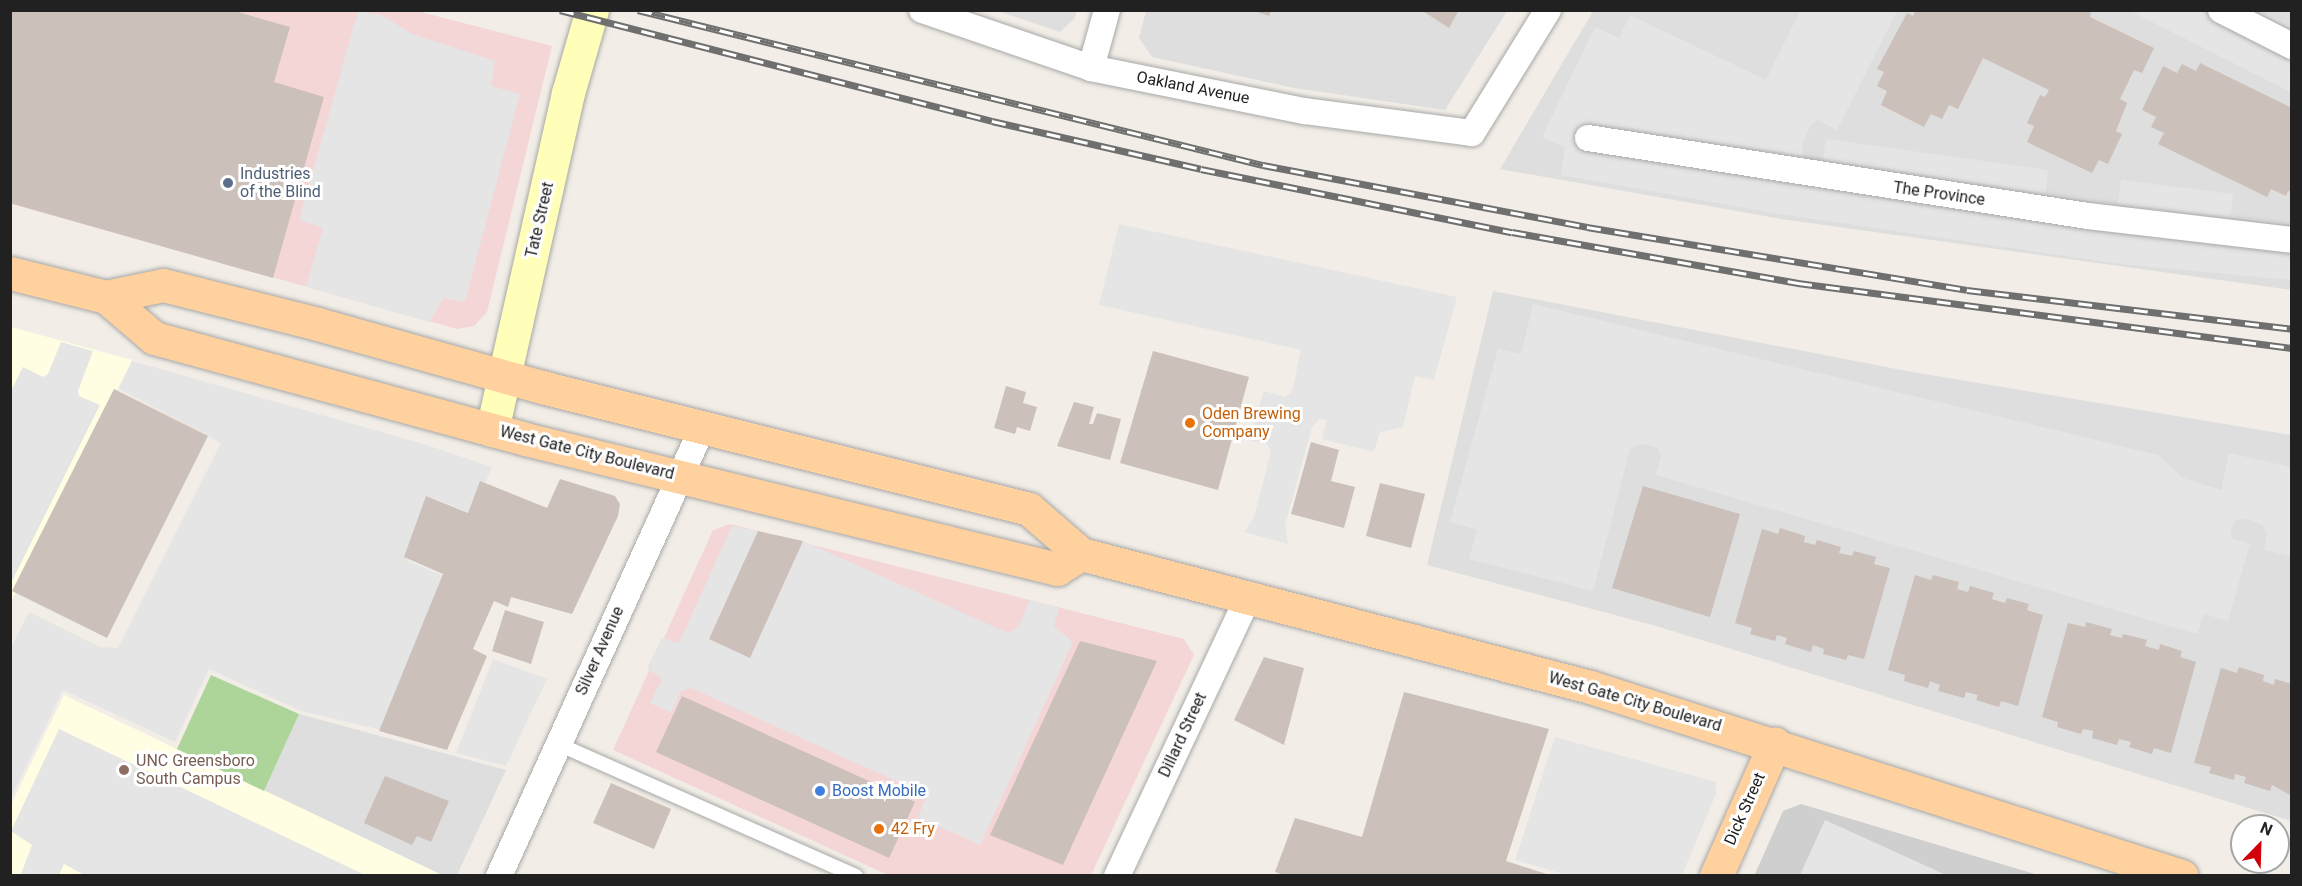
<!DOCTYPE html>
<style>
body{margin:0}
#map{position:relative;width:2302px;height:886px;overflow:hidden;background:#f2eee7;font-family:Roboto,sans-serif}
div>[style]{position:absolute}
.residential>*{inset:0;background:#dfdede}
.commercial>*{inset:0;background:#f4d6d6}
.education>*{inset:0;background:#fffee3}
.religious>*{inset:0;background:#cfcfcf}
.forest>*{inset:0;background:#add599}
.parking>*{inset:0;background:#e5e5e5}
.building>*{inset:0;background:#cbc0ba}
.roads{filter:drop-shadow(0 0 2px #a8a8a8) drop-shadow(0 0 2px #a8a8a8)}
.lane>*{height:14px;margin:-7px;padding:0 7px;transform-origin:7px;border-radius:7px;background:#fff}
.street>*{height:26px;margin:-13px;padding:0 13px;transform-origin:13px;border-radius:13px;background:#fff}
.secondary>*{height:33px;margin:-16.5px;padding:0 16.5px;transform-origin:16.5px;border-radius:16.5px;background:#ffffb9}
.primary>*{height:33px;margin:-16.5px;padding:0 16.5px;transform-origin:16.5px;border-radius:16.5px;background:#ffd19f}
.rail>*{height:7px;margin-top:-3.5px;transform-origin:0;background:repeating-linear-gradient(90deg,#fff 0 14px,#6f6f6f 0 28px);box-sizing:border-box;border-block:2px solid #6f6f6f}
.dots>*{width:16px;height:16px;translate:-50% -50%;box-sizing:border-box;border:3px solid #fff;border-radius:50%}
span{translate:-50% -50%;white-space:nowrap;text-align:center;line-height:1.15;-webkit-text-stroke:6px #fff;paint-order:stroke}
.street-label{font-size:16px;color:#212121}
.service-label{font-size:16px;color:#4e5e75}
.left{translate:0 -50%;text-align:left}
.food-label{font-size:16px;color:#c56008}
.education-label{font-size:16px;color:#785e54}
.shop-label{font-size:16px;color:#366cbe}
.frame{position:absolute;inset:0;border:12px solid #212121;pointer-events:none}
.north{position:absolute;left:2230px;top:814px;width:60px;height:60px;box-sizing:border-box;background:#fff;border:2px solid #a6a6a6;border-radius:50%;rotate:23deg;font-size:16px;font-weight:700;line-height:24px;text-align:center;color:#212121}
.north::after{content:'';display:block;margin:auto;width:21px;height:27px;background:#d2000b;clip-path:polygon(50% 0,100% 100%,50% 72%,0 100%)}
</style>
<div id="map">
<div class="residential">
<div style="clip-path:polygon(998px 11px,1077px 11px,1074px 19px,1060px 32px)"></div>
<div style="clip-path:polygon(1146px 11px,1507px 11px,1445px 110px,1294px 88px,1152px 57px,1139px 38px)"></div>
<div style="clip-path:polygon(1593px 11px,2291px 11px,2291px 290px,1781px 219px,1500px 169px)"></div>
<div style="clip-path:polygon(1493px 291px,1912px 372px,2291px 435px,2291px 821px,1656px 626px,1427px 565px)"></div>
<div style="clip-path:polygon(299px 714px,506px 770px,457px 875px,442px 875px,264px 791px)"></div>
</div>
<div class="commercial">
<div style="clip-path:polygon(10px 11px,417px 11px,552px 46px,487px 312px,474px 326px,457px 329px,11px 204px)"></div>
<div style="clip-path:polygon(730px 524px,1184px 639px,1194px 655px,1091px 875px,888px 875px,613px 750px,713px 530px)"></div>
</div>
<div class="education">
<div style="clip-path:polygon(11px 327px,132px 360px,11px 602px)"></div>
<div style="clip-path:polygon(64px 695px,177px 749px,442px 875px,11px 875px,10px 807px)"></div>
</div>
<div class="religious">
<div style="clip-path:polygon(1801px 804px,2038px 875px,1754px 876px,1783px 811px)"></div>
</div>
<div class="forest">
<div style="clip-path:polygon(211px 675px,299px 714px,264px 791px,177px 749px)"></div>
</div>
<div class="parking">
<div style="clip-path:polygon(358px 11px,381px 15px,412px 34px,495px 61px,491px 86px,520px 94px,465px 302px,444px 298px,429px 322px,306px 287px,323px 228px,299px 220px)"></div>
<div style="clip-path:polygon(1800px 11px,1897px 11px,1837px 130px,1818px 120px,1812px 123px,1802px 144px,1803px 156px,1811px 162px,1823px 159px,1826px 139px,2048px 170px,2046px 193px,2118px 204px,2121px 180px,2233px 194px,2231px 216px,2291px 224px,2291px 280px,2120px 264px,1773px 213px,1561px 175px,1565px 147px,1542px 137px,1595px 27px,1619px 38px,1630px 15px,1766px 80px)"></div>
<div style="clip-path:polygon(2130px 11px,2260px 11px,2291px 26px,2291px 92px)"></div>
<div style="clip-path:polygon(1119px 224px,1457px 297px,1434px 380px,1415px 376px,1403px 427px,1380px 432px,1374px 452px,1322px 439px,1327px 420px,1319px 419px,1312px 427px,1285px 525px,1288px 544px,1244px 532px,1254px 517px,1271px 452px,1267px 444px,1249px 440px,1264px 391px,1285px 397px,1292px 392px,1301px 350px,1099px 305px)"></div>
<div style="clip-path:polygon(1533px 304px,2158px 455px,2183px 478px,2221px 490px,2229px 453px,2291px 467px,2291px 556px,2264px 550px,2267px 534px,2262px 525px,2249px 519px,2237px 520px,2231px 527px,2231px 538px,2250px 544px,2228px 621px,2204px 614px,2197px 634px,1656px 475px,1661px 456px,1658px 448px,1642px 444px,1630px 449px,1593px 591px,1469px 559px,1477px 530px,1450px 522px,1498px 349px,1521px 354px)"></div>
<div style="clip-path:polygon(61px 342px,93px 351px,78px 391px,79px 396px,100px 405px,11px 583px,11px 391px,23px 367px,43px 377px,48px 374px)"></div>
<div style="clip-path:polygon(132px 361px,424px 444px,492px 467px,472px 514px,433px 498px,408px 561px,446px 577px,386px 731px,301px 711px,209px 669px,175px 742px,63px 690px,11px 798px,10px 650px,29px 612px,100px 647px,118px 648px,221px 443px,119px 389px)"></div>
<div style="clip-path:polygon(732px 526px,758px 531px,709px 639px,750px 658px,803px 541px,1008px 633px,1019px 626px,1029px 600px,1059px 608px,1054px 626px,1073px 642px,980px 845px,918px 817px,927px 795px,691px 688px,681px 691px,671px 713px,650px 703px,662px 679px,647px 668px,662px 638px,679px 643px)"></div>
<div style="clip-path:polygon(493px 659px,547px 679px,506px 766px,456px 753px)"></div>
<div style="clip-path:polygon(59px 729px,365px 875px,86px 876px,64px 864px,59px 875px,21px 874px,32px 845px,11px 831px)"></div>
<div style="clip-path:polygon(1555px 737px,1716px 782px,1716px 794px,1682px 875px,1567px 875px,1515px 860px)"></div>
<div style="clip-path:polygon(1825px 820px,1946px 875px,1800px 875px)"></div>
</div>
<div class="building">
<div style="clip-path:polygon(10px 10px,231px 10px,290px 27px,274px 82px,324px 97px,273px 278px,10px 203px)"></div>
<div style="clip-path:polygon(1251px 10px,1271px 10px,1269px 16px)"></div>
<div style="clip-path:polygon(1421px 10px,1459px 10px,1449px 28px)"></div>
<div style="clip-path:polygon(1916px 10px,2091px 10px,2090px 17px,2154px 48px,2142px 73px,2134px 70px,2120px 99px,2127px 103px,2116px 131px,2122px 134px,2108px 164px,2099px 160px,2092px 173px,2027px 142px,2034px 126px,2027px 123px,2040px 95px,2045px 97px,2049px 90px,1983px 58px,1958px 109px,1949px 105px,1942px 119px,1931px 114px,1924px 127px,1881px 105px,1887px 91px,1877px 86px,1884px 72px,1877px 69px,1907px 13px,1913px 16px)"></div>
<div style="clip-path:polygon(2200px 63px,2292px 108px,2292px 192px,2288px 191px,2286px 196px,2271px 189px,2267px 197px,2158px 144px,2164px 133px,2151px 127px,2156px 117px,2142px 110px,2163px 66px,2177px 73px,2182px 64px,2196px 71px)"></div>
<div style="clip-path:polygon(1153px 351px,1249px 377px,1218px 490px,1120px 463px)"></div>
<div style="clip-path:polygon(1006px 386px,1026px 392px,1023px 403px,1037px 407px,1030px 431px,1017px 427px,1015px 434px,994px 428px)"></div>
<div style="clip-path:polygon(114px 389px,208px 436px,107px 638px,12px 591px)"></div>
<div style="clip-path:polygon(1074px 402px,1094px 407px,1089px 424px,1093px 424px,1097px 413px,1121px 419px,1110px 460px,1057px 446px)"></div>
<div style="clip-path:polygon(1311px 442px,1339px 450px,1331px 481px,1355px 487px,1344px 528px,1291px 514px)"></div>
<div style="clip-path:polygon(560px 479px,615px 496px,620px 504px,618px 516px,572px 614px,511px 597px,508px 607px,494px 601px,473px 649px,487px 656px,447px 750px,379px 731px,443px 574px,404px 557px,426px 496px,468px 513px,480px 481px,547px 508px)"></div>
<div style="clip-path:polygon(1380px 483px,1425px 494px,1411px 548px,1366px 536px)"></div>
<div style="clip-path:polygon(1643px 486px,1740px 514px,1710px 617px,1612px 588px)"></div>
<div style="clip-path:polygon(1780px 528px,1805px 536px,1804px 542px,1815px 545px,1817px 540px,1841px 547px,1839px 553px,1852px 556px,1854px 551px,1876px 557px,1874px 564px,1890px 568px,1864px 659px,1848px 655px,1846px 660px,1823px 654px,1824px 649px,1813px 645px,1811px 652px,1785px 644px,1787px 638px,1777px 635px,1775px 641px,1750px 634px,1752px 628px,1735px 623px,1762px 529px,1778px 534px)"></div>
<div style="clip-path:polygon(758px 531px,803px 541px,750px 658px,709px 639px)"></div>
<div style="clip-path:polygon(1915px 575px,1931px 580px,1933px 575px,1959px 582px,1957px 589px,1968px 592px,1970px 586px,1994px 593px,1992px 599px,2005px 603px,2007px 598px,2029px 604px,2027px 610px,2043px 615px,2018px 706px,2001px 701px,1999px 707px,1976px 700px,1978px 695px,1966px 692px,1964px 698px,1938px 691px,1940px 685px,1930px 681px,1928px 688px,1904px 681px,1905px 675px,1888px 670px)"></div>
<div style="clip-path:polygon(505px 610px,544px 622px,531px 664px,492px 651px)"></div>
<div style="clip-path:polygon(2086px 622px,2112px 629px,2110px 635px,2122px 638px,2123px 634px,2147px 640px,2145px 646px,2159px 650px,2160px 644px,2182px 651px,2180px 657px,2196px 662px,2171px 753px,2154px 748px,2152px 754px,2129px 747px,2131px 742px,2119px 739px,2117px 745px,2092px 738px,2093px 731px,2083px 729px,2081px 734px,2057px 727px,2058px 722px,2042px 717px,2068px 623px,2085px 627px)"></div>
<div style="clip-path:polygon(1080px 641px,1157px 661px,1063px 865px,990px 835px)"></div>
<div style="clip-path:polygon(1264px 657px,1304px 668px,1284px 745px,1234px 720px)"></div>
<div style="clip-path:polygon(2239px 667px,2264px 675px,2263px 681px,2274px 685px,2275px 679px,2292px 684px,2292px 796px,2272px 785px,2270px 791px,2244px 783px,2246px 777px,2235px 774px,2234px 780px,2209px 773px,2211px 767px,2194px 763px,2221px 668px,2237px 673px)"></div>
<div style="clip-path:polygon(1404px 692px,1549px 729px,1506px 861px,1553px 876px,1286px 876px,1275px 872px,1295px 818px,1362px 837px)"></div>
<div style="clip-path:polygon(682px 696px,915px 802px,889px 858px,656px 752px)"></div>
<div style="clip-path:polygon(385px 776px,449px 801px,431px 842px,417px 836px,412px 845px,364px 823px)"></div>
<div style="clip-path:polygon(611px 783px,671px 809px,654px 849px,593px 823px)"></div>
</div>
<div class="roads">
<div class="lane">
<div style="left:558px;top:744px;width:326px;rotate:23.9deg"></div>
</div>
<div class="street">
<div style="left:922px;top:10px;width:179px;rotate:18.9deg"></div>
<div style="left:1091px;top:68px;width:218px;rotate:11.4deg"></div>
<div style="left:1305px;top:111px;width:168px;rotate:7.5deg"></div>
<div style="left:1472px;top:133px;width:145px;rotate:-58.3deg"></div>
<div style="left:2221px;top:10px;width:80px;rotate:26.9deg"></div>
<div style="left:1091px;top:68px;width:60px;rotate:-74.6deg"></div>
<div style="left:1588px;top:138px;width:506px;rotate:8.87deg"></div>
<div style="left:2088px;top:216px;width:205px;rotate:6.7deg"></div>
<div style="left:499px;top:876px;width:492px;rotate:-65.6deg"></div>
<div style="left:1117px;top:876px;width:310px;rotate:-64.8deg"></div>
</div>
<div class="secondary">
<div style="left:492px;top:430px;width:345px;rotate:-77.3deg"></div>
<div style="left:568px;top:93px;width:86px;rotate:-73.9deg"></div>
</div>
<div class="primary">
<div style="left:10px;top:273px;width:99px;rotate:14deg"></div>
<div style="left:106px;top:297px;width:58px;rotate:-11.9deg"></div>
<div style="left:163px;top:285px;width:160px;rotate:14.1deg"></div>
<div style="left:318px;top:324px;width:233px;rotate:15.7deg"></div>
<div style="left:542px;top:387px;width:502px;rotate:14.06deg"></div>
<div style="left:1029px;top:509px;width:69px;rotate:40.9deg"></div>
<div style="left:1081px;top:554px;width:526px;rotate:14.64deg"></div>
<div style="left:1590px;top:687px;width:621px;rotate:17.71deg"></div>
<div style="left:106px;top:297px;width:63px;rotate:40.5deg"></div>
<div style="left:154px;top:338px;width:385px;rotate:15.2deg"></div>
<div style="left:525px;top:439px;width:548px;rotate:13.73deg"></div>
<div style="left:1057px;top:569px;width:28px;rotate:-32deg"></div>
<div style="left:1716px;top:876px;width:145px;rotate:-66.1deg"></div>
</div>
</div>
<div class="rail">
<div style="left:560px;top:10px;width:446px;rotate:14.4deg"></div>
<div style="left:992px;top:121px;width:214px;rotate:12.9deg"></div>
<div style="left:1201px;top:169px;width:317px;rotate:11.5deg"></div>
<div style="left:1512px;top:232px;width:291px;rotate:10.1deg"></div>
<div style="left:1798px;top:283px;width:498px;rotate:7.5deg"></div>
<div style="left:638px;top:10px;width:644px;rotate:13.93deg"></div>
<div style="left:1263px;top:165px;width:330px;rotate:10.8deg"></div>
<div style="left:1587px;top:227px;width:385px;rotate:9.4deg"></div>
<div style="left:1967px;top:290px;width:327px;rotate:6.8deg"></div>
</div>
<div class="dots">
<div style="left:228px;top:183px;background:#5c6f8a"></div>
<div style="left:1190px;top:423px;background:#e8710a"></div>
<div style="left:124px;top:770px;background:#8d6e63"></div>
<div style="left:820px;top:791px;background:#3f7fe0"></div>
<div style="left:879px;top:829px;background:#e8710a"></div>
</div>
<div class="street-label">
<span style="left:1193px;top:88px;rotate:11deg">Oakland Avenue</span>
<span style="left:1939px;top:194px;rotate:8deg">The Province</span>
<span style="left:540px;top:220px;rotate:-77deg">Tate Street</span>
<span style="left:587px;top:453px;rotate:14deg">West Gate City Boulevard</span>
<span style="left:600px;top:651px;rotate:-66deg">Silver Avenue</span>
<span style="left:1635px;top:702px;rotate:16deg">West Gate City Boulevard</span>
<span style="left:1183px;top:735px;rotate:-65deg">Dillard Street</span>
<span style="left:1745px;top:809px;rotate:-66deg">Dick Street</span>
</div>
<div class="service-label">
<span class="left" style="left:240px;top:183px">Industries<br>of the Blind</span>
</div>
<div class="food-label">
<span class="left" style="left:1202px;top:423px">Oden Brewing<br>Company</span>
<span class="left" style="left:891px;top:829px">42 Fry</span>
</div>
<div class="education-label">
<span class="left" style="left:136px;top:770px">UNC Greensboro<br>South Campus</span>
</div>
<div class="shop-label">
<span class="left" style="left:832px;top:791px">Boost Mobile</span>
</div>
<div class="frame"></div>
<div class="north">N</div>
</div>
